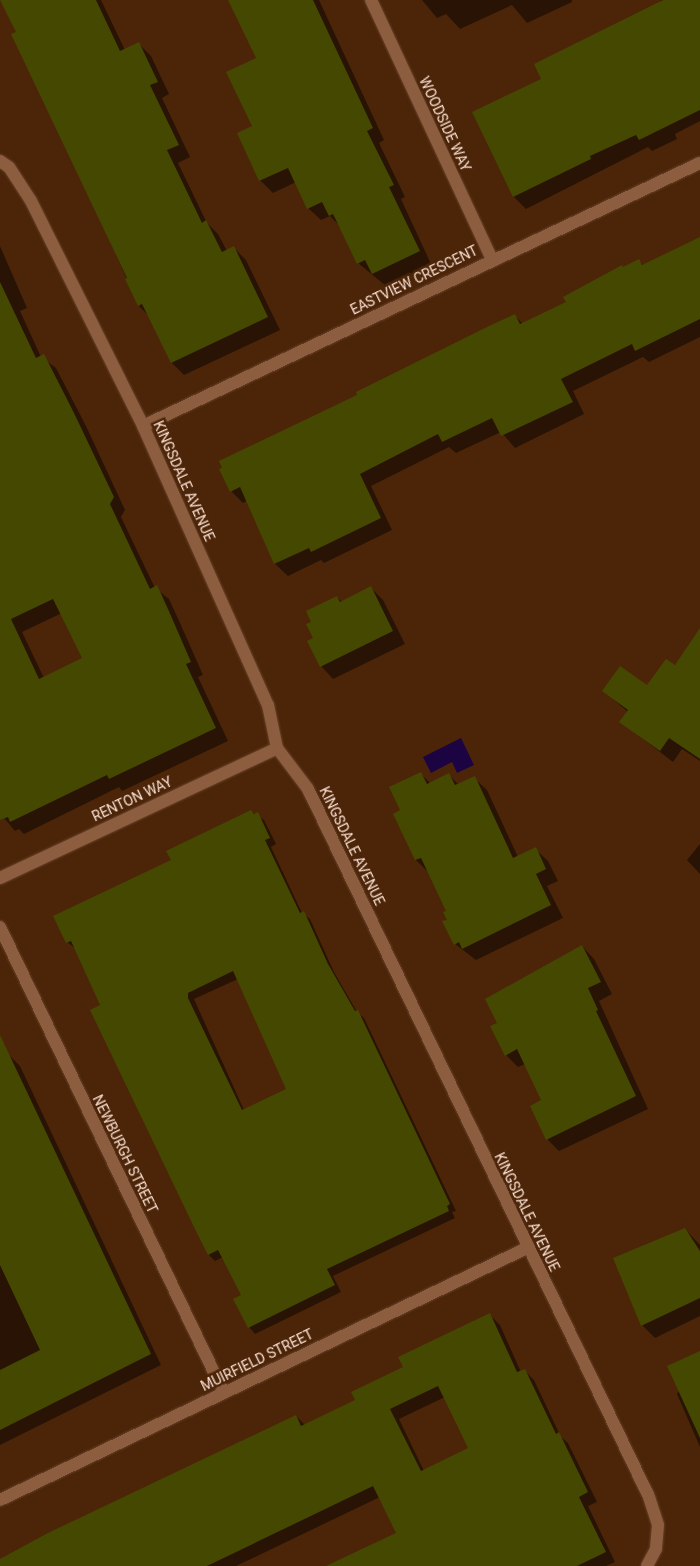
<!DOCTYPE html>
<style>
body{margin:0}
#map{position:relative;width:700px;height:1566px;overflow:hidden;background:#4c2509;font-family:Roboto,sans-serif}
div>[style]{position:absolute}
.water>*{inset:0;background:#1c0443}
.shadow>*{inset:0;background:#0007}
.building>*{inset:0;background:#454800}
.roads{filter:drop-shadow(0 0 1px #684329) drop-shadow(0 0 1px #684329)}
.street>*{height:12px;margin:-6px;padding:0 6px;transform-origin:6px;border-radius:6px;background:#8d5d40}
span{translate:-50% -50%;white-space:nowrap;text-align:center;line-height:1.15;-webkit-text-stroke:5px #4c2509;paint-order:stroke}
.street-label{font-size:14px;color:#f9dfd0}
</style>
<div id="map">
<div class="water">
<div style="clip-path:polygon(461px 738px,474px 765px,457px 773px,452px 762px,431px 773px,423px 757px)"></div>
</div>
<div class="shadow">
<div style="clip-path:polygon(2px 0,101px 0,125px 50px,138px 43px,151px 56px,169px 94px,162px 98px,190px 157px,178px 163px,207px 223px,218px 234px,227px 251px,234px 248px,246px 260px,280px 330px,184px 375px,172px 363px,149px 316px,139px 306px)"></div>
<div style="clip-path:polygon(229px 0,319px 0,384px 140px,379px 143px,405px 197px,401px 199px,431px 264px,386px 286px,358px 263px,339px 225px,330px 216px,321px 220px,308px 208px,296px 182px,273px 193px,260px 180px,254px 127px,257px 59px)"></div>
<div style="clip-path:polygon(422px 0,572px 0,572px 2px,527px 23px,512px 5px,460px 29px,446px 14px,437px 18px)"></div>
<div style="clip-path:polygon(700px 0,700px 121px,675px 134px,677px 139px,652px 151px,648px 147px,526px 209px,514px 197px,543px 80px,662px 0)"></div>
<div style="clip-path:polygon(700px 238px,700px 337px,649px 362px,643px 357px,573px 391px,584px 414px,515px 448px,501px 432px,456px 453px,449px 447px,371px 486px,392px 530px,324px 563px,321px 560px,288px 576px,275px 564px,247px 501px,243px 503px,231px 491px,359px 396px,515px 316px,523px 324px,567px 303px,639px 261px,643px 265px)"></div>
<div style="clip-path:polygon(evenodd,0 246px,27px 308px,20px 311px,41px 357px,56px 368px,86px 426px,125px 510px,121px 517px,155px 588px,169px 599px,180px 623px,203px 675px,198px 677px,228px 741px,122px 791px,119px 787px,24px 834px,19px 829px,15px 831px,0 813px,0 246px,62px 613px,83px 659px,44px 678px,22px 632px,62px 613px)"></div>
<div style="clip-path:polygon(371px 588px,383px 600px,405px 644px,333px 679px,321px 666px,313px 622px,337px 597px,342px 602px)"></div>
<div style="clip-path:polygon(700px 644px,700px 761px,682px 749px,673px 762px,621px 722px,628px 712px,604px 691px,648px 687px)"></div>
<div style="clip-path:polygon(420px 773px,431px 784px,449px 775px,459px 785px,474px 778px,487px 790px,518px 857px,535px 849px,548px 861px,558px 881px,547px 886px,563px 918px,476px 960px,455px 944px,448px 911px,428px 872px,416px 860px,394px 815px,402px 811px)"></div>
<div style="clip-path:polygon(evenodd,251px 811px,264px 820px,276px 844px,271px 847px,302px 913px,310px 919px,334px 972px,357px 1012px,364px 1018px,456px 1211px,452px 1212px,455px 1218px,333px 1276px,341px 1292px,255px 1334px,249px 1327px,242px 1296px,223px 1257px,215px 1261px,209px 1255px,92px 1011px,102px 1006px,75px 948px,67px 942px,172px 861px,251px 811px,238px 979px,288px 1089px,244px 1110px,194px 999px,238px 979px)"></div>
<div style="clip-path:polygon(700px 844px,700px 874px,687px 860px)"></div>
<div style="clip-path:polygon(582px 946px,594px 959px,612px 994px,599px 1001px,648px 1109px,559px 1151px,547px 1139px,542px 1101px,525px 1064px,518px 1067px,506px 1055px,499px 1024px)"></div>
<div style="clip-path:polygon(0 1036px,9px 1055px,20px 1066px,161px 1365px,0 1445px)"></div>
<div style="clip-path:polygon(685px 1229px,700px 1245px,700px 1316px,655px 1338px,642px 1325px,615px 1259px)"></div>
<div style="clip-path:polygon(evenodd,490px 1315px,500px 1325px,521px 1372px,524px 1370px,534px 1380px,561px 1437px,568px 1443px,597px 1502px,588px 1506px,615px 1562px,606px 1566px,335px 1566px,397px 1534px,380px 1497px,236px 1566px,0 1566px,0 1560px,296px 1416px,305px 1425px,357px 1400px,490px 1315px,445px 1397px,469px 1449px,424px 1471px,399px 1419px,445px 1397px)"></div>
<div style="clip-path:polygon(700px 1355px,700px 1447px,677px 1394px)"></div>
</div>
<div class="building">
<div style="clip-path:polygon(0 0,96px 0,120px 51px,139px 42px,158px 82px,150px 85px,179px 145px,167px 150px,202px 223px,206px 220px,222px 252px,234px 246px,268px 317px,171px 363px,142px 304px,138px 306px,125px 279px,127px 278px,11px 34px,16px 32px)"></div>
<div style="clip-path:polygon(228px 0,313px 0,373px 128px,367px 131px,394px 185px,389px 187px,420px 251px,372px 274px,365px 260px,357px 264px,333px 214px,329px 216px,322px 202px,307px 209px,288px 168px,259px 181px,237px 133px,252px 126px,226px 72px,256px 58px)"></div>
<div style="clip-path:polygon(663px 0,700px 0,700px 110px,639px 140px,636px 135px,590px 156px,591px 159px,513px 197px,472px 112px,541px 79px,534px 64px)"></div>
<div style="clip-path:polygon(700px 237px,700px 319px,635px 351px,632px 344px,561px 379px,573px 402px,501px 436px,492px 418px,442px 442px,438px 434px,360px 474px,381px 518px,311px 552px,309px 548px,274px 564px,240px 487px,230px 492px,219px 469px,222px 468px,219px 461px,357px 395px,356px 392px,485px 328px,515px 314px,520px 324px,566px 302px,563px 297px,622px 265px,623px 267px,639px 259px,642px 265px)"></div>
<div style="clip-path:polygon(evenodd,0 282px,36px 358px,44px 354px,74px 413px,114px 497px,110px 504px,150px 589px,157px 585px,168px 609px,191px 662px,186px 664px,216px 728px,109px 779px,107px 775px,10px 822px,8px 817px,0 820px,0 282px,53px 599px,82px 658px,39px 679px,11px 619px,53px 599px)"></div>
<div style="clip-path:polygon(371px 586px,393px 631px,320px 667px,307px 641px,313px 638px,306px 624px,311px 622px,306px 611px,337px 596px,340px 602px)"></div>
<div style="clip-path:polygon(700px 628px,700px 759px,669px 738px,660px 751px,619px 722px,628px 710px,602px 691px,620px 666px,647px 685px,666px 659px,675px 665px)"></div>
<div style="clip-path:polygon(421px 772px,427px 784px,449px 773px,455px 785px,475px 776px,513px 858px,536px 847px,546px 869px,536px 874px,551px 905px,462px 949px,459px 942px,454px 945px,442px 921px,447px 920px,443px 912px,446px 911px,421px 858px,415px 860px,393px 814px,400px 810px,389px 787px)"></div>
<div style="clip-path:polygon(evenodd,251px 810px,254px 814px,258px 812px,270px 838px,265px 840px,300px 913px,304px 911px,328px 964px,355px 1011px,358px 1010px,450px 1204px,447px 1206px,449px 1211px,327px 1269px,335px 1285px,248px 1328px,233px 1299px,241px 1295px,218px 1250px,208px 1255px,194px 1227px,90px 1010px,100px 1005px,71px 941px,66px 943px,53px 916px,171px 860px,166px 851px,251px 810px,233px 971px,286px 1089px,242px 1110px,188px 998px,188px 993px,233px 971px)"></div>
<div style="clip-path:polygon(582px 945px,601px 982px,588px 988px,598px 1010px,596px 1011px,636px 1096px,546px 1140px,530px 1106px,541px 1100px,517px 1049px,505px 1056px,490px 1026px,497px 1023px,485px 999px)"></div>
<div style="clip-path:polygon(0 1035px,151px 1354px,0 1430px,0 1370px,40px 1350px,0 1265px)"></div>
<div style="clip-path:polygon(685px 1228px,700px 1251px,700px 1298px,641px 1326px,613px 1258px)"></div>
<div style="clip-path:polygon(evenodd,490px 1313px,517px 1372px,525px 1369px,556px 1434px,559px 1432px,588px 1492px,579px 1497px,606px 1552px,577px 1566px,326px 1566px,396px 1533px,373px 1486px,207px 1566px,0 1566px,0 1559px,48px 1533px,296px 1415px,301px 1426px,355px 1400px,351px 1392px,403px 1367px,398px 1357px,490px 1313px,438px 1386px,468px 1448px,421px 1471px,390px 1409px,438px 1386px)"></div>
<div style="clip-path:polygon(700px 1351px,700px 1438px,667px 1366px)"></div>
</div>
<div class="roads">
<div class="street">
<div style="left:371px;top:0;width:287px;rotate:65deg"></div>
<div style="left:0;top:161px;width:11px;rotate:34deg"></div>
<div style="left:9px;top:167px;width:40px;rotate:57.1deg"></div>
<div style="left:31px;top:201px;width:251px;rotate:63.5deg"></div>
<div style="left:143px;top:426px;width:306px;rotate:65.9deg"></div>
<div style="left:268px;top:705px;width:44px;rotate:78.2deg"></div>
<div style="left:277px;top:748px;width:51px;rotate:52.9deg"></div>
<div style="left:308px;top:789px;width:786px;rotate:64.28deg"></div>
<div style="left:649px;top:1497px;width:29px;rotate:72deg"></div>
<div style="left:658px;top:1525px;width:24px;rotate:95deg"></div>
<div style="left:656px;top:1549px;width:19px;rotate:118deg"></div>
<div style="left:143px;top:426px;width:616px;rotate:-25.28deg"></div>
<div style="left:0;top:878px;width:306px;rotate:-25.1deg"></div>
<div style="left:0;top:927px;width:517px;rotate:64.33deg"></div>
<div style="left:0;top:1500px;width:584px;rotate:-25.56deg"></div>
</div>
</div>
<div class="street-label">
<span style="left:445px;top:124px;rotate:65deg">WOODSIDE WAY</span>
<span style="left:414px;top:280px;rotate:-26deg">EASTVIEW CRESCENT</span>
<span style="left:184px;top:481px;rotate:66deg">KINGSDALE AVENUE</span>
<span style="left:132px;top:799px;rotate:-25deg">RENTON WAY</span>
<span style="left:352px;top:846px;rotate:64deg">KINGSDALE AVENUE</span>
<span style="left:125px;top:1154px;rotate:64deg">NEWBURGH STREET</span>
<span style="left:527px;top:1212px;rotate:64deg">KINGSDALE AVENUE</span>
<span style="left:257px;top:1360px;rotate:-26deg">MUIRFIELD STREET</span>
</div>
</div>
